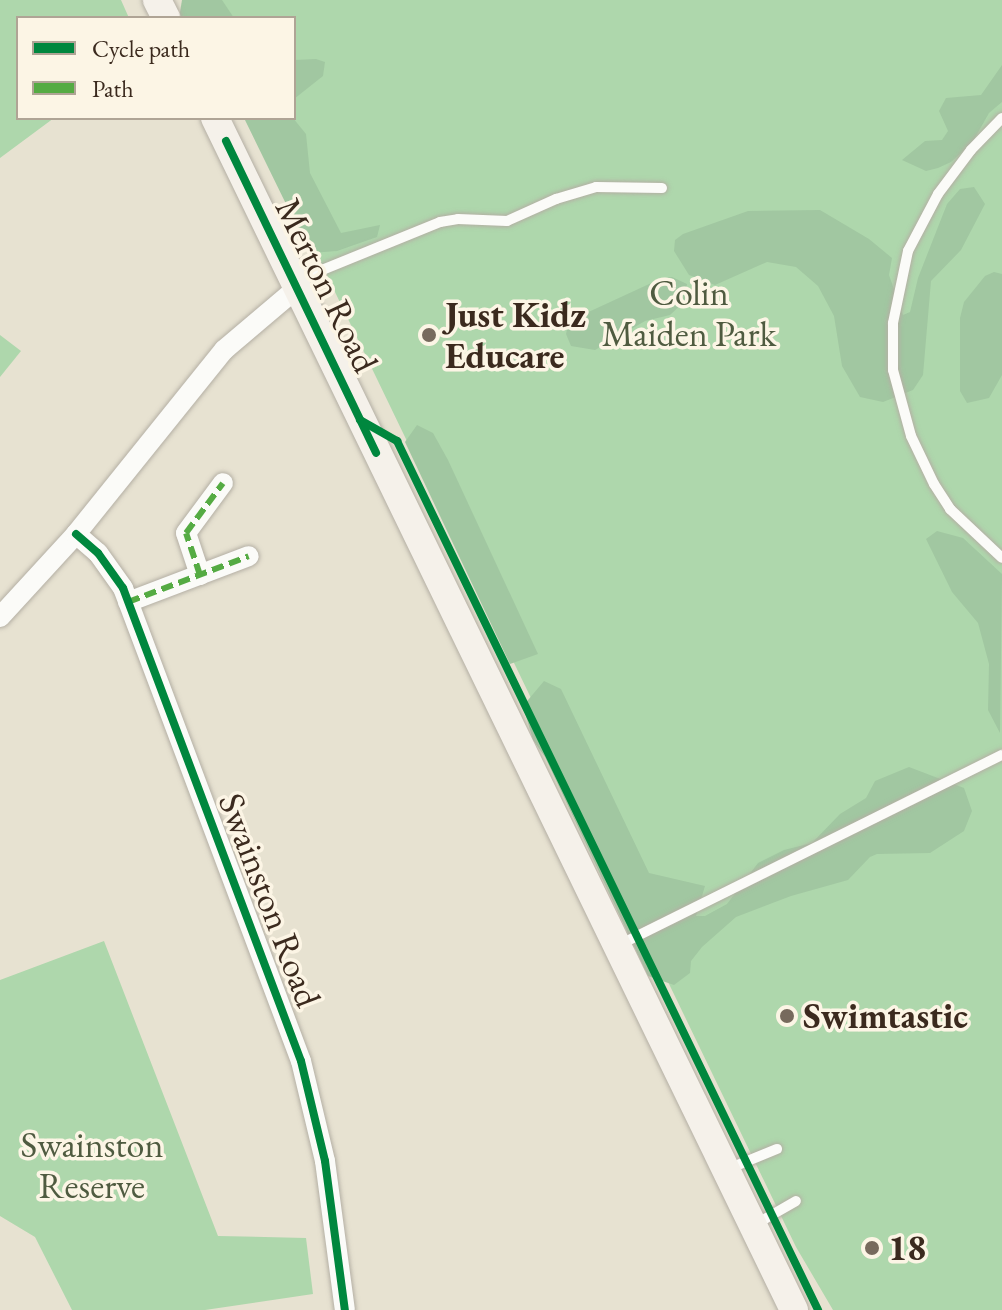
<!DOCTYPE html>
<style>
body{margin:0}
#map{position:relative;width:1002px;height:1310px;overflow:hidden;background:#e7e2d1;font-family:"EB Garamond",serif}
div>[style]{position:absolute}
.green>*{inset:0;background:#aed7ac}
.forest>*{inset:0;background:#a1c7a1}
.roads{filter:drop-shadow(0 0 2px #b4afa4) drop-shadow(0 0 2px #b4afa4)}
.service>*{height:10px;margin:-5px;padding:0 5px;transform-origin:5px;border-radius:5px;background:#fbfbf8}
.minor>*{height:20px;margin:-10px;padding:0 10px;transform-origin:10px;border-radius:10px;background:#fbfbf8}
.secondary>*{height:28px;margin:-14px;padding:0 14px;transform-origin:14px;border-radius:14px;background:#f5f1ea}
.quiet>*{height:6px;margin-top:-3px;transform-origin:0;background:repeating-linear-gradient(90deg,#55ab43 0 12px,transparent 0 18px)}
.cycleway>*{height:8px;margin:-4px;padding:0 4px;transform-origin:4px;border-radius:4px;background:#00873e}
.dots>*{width:22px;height:22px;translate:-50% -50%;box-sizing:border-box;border:4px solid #fcf5e5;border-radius:50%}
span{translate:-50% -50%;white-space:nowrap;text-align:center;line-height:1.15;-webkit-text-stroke:7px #fcf5e5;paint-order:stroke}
.street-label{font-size:36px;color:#3b2a1e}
.park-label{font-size:36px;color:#4f5b40}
.poi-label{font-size:36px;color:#3b2a1e;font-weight:700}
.left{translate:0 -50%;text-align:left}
.legend{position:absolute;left:16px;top:16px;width:280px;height:104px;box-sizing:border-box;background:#fcf5e5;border:2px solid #afa495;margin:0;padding:10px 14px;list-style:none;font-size:24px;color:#3b2a1e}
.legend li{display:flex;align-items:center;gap:16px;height:40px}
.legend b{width:40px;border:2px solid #afa495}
</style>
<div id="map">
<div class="green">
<div style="clip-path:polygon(0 0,121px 0,129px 18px,18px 18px,18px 118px,54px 118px,0 158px)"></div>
<div style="clip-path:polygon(194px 0,1002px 0,1002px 1310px,833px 1310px,796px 1247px,251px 118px,294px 118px,294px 18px,203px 18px)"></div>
<div style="clip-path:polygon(0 335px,21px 351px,0 377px)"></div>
<div style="clip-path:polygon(104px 941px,218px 1236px,306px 1238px,313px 1294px,205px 1310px,72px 1310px,35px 1237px,0 1216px,0 980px)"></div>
</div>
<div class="forest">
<div style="clip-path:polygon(182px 0,222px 0,234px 18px,179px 18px)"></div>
<div style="clip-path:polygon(316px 59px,325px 62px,323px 76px,294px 99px,294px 60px)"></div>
<div style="clip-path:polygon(1002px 65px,1002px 102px,989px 113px,972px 143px,951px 162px,938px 168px,926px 171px,902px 160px,925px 141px,942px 140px,948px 131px,939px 111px,946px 98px,981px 95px)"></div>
<div style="clip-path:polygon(244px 118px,293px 118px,306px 134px,310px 173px,341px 233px,380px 225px,377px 237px,337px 251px,310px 253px)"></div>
<div style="clip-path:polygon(974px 187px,985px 204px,961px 250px,931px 281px,923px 375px,913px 390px,883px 402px,860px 397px,842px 366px,834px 316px,818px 286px,796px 267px,767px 262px,715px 285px,689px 275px,674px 251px,675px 240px,683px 234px,748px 211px,820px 210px,869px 239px,892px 258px,889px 275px,903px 315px,910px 312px,918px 278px,947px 204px,960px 189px)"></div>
<div style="clip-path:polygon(994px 272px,1002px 274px,1002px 375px,989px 398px,967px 403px,960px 391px,960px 318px,964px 302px,985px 276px)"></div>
<div style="clip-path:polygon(672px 277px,687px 284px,685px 301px,670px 315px,645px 321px,595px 350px,571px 346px,566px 334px,569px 321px,660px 279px)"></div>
<div style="clip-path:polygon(417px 425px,433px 433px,448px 460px,538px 654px,510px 664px,405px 442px)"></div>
<div style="clip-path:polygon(937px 531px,963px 538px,1002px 574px,1000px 733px,988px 710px,989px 664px,978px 623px,952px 592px,926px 539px)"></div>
<div style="clip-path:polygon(544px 681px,561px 689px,649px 873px,705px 886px,696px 916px,705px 916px,727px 904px,758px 863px,784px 850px,812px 843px,840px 814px,866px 798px,875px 781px,909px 767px,964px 788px,972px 811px,964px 831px,930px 853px,877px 854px,870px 857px,848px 880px,791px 896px,736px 917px,702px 947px,691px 961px,690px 973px,674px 985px,648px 976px,545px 757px,533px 740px,523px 706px)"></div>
</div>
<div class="roads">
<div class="service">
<div style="left:1002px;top:118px;width:45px;rotate:134.1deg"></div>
<div style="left:971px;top:150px;width:55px;rotate:126.9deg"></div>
<div style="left:938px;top:194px;width:64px;rotate:117.8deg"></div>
<div style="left:908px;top:251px;width:74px;rotate:101.8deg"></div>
<div style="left:893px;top:323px;width:47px;rotate:90deg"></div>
<div style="left:893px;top:370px;width:68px;rotate:74.7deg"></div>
<div style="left:911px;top:436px;width:53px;rotate:64.4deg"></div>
<div style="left:934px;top:484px;width:30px;rotate:57deg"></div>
<div style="left:950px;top:509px;width:71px;rotate:43.3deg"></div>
<div style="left:295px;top:281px;width:157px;rotate:-22.1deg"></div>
<div style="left:440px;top:222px;width:18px;rotate:-9deg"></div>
<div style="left:458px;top:219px;width:49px;rotate:2.3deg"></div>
<div style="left:507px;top:221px;width:54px;rotate:-24.2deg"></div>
<div style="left:556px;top:199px;width:42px;rotate:-16.7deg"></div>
<div style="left:596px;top:187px;width:66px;rotate:0.9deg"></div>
<div style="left:621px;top:944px;width:425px;rotate:-26.4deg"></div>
<div style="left:728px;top:1169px;width:53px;rotate:-22.2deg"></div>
<div style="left:756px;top:1224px;width:46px;rotate:-29.9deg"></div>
</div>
<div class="minor">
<div style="left:76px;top:534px;width:29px;rotate:41deg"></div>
<div style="left:98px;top:553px;width:43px;rotate:54.5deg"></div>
<div style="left:123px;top:588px;width:505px;rotate:69.38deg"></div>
<div style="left:301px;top:1061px;width:103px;rotate:76.5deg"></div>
<div style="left:325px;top:1161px;width:150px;rotate:82.4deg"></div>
<div style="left:200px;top:575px;width:44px;rotate:-108.4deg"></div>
<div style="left:186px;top:533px;width:62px;rotate:-53.5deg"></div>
<div style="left:128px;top:602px;width:129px;rotate:-20.8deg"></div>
<div style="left:0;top:617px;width:113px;rotate:-47.5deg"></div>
<div style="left:76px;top:534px;width:236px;rotate:-51.2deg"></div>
<div style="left:224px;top:350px;width:96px;rotate:-40.3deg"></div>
</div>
<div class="secondary">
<div style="left:157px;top:0;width:20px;rotate:63deg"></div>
<div style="left:215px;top:118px;width:1325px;rotate:64.09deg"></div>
</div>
</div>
<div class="quiet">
<div style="left:200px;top:575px;width:44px;rotate:-108.4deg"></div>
<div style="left:186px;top:533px;width:62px;rotate:-53.5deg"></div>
<div style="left:128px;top:602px;width:129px;rotate:-20.8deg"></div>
</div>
<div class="cycleway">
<div style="left:226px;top:141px;width:346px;rotate:64.3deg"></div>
<div style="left:360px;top:420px;width:43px;rotate:29.6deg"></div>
<div style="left:397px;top:441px;width:966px;rotate:64.15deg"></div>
<div style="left:76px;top:534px;width:29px;rotate:41deg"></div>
<div style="left:98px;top:553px;width:43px;rotate:54.5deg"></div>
<div style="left:123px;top:588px;width:505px;rotate:69.38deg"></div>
<div style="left:301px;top:1061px;width:103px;rotate:76.5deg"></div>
<div style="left:325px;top:1161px;width:150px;rotate:82.4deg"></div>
</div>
<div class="dots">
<div style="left:429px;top:335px;background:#776a5d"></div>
<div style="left:787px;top:1016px;background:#776a5d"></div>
<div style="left:872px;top:1248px;background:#776a5d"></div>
</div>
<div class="street-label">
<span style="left:327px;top:285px;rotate:64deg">Merton Road</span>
<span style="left:270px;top:900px;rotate:69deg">Swainston Road</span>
</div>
<div class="park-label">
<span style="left:689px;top:313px">Colin<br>Maiden Park</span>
<span style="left:92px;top:1165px">Swainston<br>Reserve</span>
</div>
<div class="poi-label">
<span class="left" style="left:445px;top:335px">Just Kidz<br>Educare</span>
<span class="left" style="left:803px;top:1016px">Swimtastic</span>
<span class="left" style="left:888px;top:1248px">18</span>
</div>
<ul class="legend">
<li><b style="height:10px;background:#00873e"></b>Cycle path</li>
<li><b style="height:10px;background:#55ab43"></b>Path</li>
</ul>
</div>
